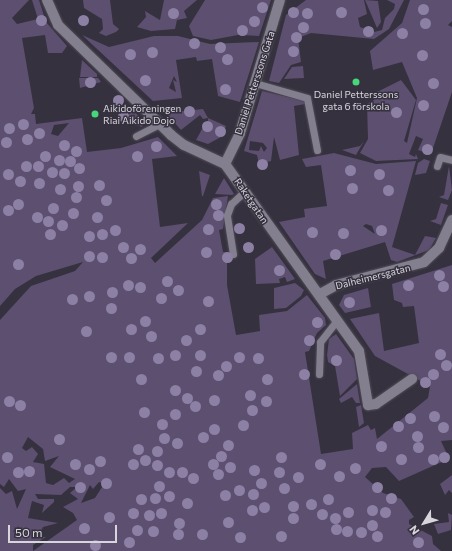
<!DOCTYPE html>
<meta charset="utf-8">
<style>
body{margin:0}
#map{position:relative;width:452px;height:551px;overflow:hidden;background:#36313e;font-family:Commissioner,sans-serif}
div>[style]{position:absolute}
.green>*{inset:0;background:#5c4f70}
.roads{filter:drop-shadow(0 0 1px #524e59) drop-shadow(0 0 1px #524e59)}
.service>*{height:7px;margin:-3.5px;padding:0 3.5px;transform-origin:3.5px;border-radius:3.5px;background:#847f8e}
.minor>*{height:10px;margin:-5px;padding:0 5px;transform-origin:5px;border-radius:5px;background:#847f8e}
.trees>*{width:11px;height:11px;margin:-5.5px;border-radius:50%;background:#8d80a5}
.dots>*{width:11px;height:11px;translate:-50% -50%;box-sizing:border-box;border:2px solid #36313e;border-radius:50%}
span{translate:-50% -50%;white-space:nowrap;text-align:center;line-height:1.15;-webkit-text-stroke:3px #36313e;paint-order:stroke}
.street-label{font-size:10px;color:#d8d5dd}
.poi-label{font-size:10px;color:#d8d5dd}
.left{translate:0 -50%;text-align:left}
.north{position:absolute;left:404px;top:503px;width:40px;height:40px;-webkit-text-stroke:3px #36313e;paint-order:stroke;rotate:233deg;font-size:11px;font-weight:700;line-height:16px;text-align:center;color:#d8d5dd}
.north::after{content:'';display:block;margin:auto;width:14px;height:18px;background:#d8d5dd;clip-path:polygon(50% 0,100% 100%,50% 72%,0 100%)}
.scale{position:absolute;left:8px;top:525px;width:109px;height:18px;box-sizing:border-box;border:2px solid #d8d5dd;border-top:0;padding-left:5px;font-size:12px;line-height:14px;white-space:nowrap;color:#d8d5dd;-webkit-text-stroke:3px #36313e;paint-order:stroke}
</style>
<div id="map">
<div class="green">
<div style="clip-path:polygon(evenodd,0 0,29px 0,12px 18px,17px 24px,38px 19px,32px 0,39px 0,46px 22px,67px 46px,62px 53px,48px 53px,45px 35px,22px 38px,34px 108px,31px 114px,35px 114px,36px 124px,82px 118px,87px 152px,121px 148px,158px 137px,177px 156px,152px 159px,160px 227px,188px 223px,151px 258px,155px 263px,202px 220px,213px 198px,228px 196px,223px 229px,219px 230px,223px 252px,227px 252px,227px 285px,236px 335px,260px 331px,259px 315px,287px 311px,307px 295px,325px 318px,326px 325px,317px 333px,309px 351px,305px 352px,321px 454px,353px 449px,352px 433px,368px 425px,371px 430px,375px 428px,377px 439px,428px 398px,430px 386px,375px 356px,350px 319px,379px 313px,384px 351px,419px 343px,414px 306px,403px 307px,402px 303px,394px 300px,392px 284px,452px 265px,452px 440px,441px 441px,447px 454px,444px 461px,399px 481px,386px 467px,372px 468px,365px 477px,383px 493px,401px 499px,414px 517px,409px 520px,409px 524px,432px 536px,433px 544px,441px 551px,0 551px,0 488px,6px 494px,12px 491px,17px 509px,26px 489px,18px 491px,9px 479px,4px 487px,0 484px,0 320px,31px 286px,75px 271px,83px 262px,36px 276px,15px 289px,0 306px,0 0,69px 123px,58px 136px,51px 134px,54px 125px,69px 123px,0 0,28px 437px,43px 449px,45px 461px,59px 456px,50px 467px,75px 479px,69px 483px,64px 478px,53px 485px,46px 483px,44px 464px,33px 462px,38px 454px,32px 447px,26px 451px,22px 448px,28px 437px,0 0,99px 482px,104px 484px,95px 498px,81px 503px,90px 485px,93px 489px,99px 482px,0 0,70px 487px,77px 487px,70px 493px,78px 499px,63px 507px,73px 513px,77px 520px,33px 551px,33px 545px,46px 537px,38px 537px,43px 527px,58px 523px,28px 518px,32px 501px,44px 505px,42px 513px,54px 502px,54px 499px,38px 499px,35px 494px,61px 495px,70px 487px)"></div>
<div style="clip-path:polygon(83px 0,110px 0,113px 24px,119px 29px,116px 32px,106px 36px,99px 33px,103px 29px,102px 19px,84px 8px)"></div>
<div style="clip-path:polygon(164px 0,197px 0,184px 11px,187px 18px,177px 20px,175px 29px,151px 31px,137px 27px,146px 17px,145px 11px,160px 20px)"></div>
<div style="clip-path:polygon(205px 0,271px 0,259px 36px,238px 35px,211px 40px,193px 36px,189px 26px)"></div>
<div style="clip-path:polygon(306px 0,364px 0,367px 14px,358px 18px,360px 27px,374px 32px,382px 30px,385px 18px,394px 9px,395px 4px,387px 0,404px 0,389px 29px,374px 39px,311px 33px,298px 38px,301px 62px,291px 65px,279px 83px,269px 81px,286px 15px)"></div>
<div style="clip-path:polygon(365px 0,378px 1px,381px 22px,377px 28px)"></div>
<div style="clip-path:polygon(410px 0,452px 0,452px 21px,448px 25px,452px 27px,452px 92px,431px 154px,418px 150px,423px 139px,416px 136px,409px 154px,415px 157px,416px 154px,418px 159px,376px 161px,360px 153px,368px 139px,367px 104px,374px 100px,375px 93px,401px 80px,416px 100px,404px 141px,407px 143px,417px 98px,402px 62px,373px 70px,370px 51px,402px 23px)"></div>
<div style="clip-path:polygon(evenodd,82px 35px,109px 47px,154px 36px,178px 36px,210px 44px,259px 42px,240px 102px,218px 96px,212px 59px,197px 61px,196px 57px,176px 60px,182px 98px,153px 101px,82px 35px,174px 76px,177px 82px,173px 80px,176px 92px,169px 88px,174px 76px)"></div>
<div style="clip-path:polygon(82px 60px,97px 74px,97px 77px,80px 77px)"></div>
<div style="clip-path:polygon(303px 66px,304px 78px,284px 79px,292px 67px)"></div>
<div style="clip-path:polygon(79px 78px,98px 78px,101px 82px,80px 88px)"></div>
<div style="clip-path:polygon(evenodd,262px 91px,305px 101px,305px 104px,294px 106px,299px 155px,280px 160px,274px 137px,271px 161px,259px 164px,257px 155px,244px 151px,262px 91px,250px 141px,263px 143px,267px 148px,264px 152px,261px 146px,259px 151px,249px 150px,250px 141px)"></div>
<div style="clip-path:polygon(132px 109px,144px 122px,142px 127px,124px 122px)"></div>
<div style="clip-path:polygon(203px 109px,208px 118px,226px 126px,221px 137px,208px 144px,196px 140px,202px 129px,208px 125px,208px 118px,203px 119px,200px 115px,181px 130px,166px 113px)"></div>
<div style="clip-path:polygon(364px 141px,356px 155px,342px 150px,360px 146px)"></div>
<div style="clip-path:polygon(evenodd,334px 153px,376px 164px,416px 161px,392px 247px,415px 255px,425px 236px,436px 238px,429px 250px,397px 262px,391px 260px,385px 242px,323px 261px,326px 279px,315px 274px,279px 222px,305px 217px,304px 209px,327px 206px,321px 165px,306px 167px,302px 159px,334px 153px,366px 224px,372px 226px,375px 234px,363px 226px,366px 224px)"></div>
<div style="clip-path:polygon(424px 159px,430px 161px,426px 173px,415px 175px,418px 163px)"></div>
<div style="clip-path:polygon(449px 166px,452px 190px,448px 200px,439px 197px,444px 195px)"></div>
<div style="clip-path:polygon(199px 171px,210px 175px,203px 196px,202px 196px)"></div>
<div style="clip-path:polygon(224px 178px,234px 194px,232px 195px,215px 194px)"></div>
<div style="clip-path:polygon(441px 203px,448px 205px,441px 225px,430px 221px,436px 219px)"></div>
<div style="clip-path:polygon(272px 247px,295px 279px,287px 282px,285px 277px,279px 279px,280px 283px,256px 284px,255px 259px)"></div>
<div style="clip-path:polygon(295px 283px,304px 290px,301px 296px,286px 308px,274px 309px,274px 288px)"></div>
<div style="clip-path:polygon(368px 288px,371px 307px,345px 313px,339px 305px,344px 295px)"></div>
<div style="clip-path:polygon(336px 334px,354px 359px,357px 379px,340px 396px,335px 366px,328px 362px,327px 355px,329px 339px)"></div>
<div style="clip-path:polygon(357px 384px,360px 403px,356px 403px,352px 397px,341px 403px,339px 399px)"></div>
<div style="clip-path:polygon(361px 405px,364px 423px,359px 427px,356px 407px)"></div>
<div style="clip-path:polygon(452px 475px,452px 493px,449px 490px,445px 495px,440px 484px)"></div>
<div style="clip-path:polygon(448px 513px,452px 515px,451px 530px,438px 534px,434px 524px,449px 522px)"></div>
</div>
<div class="roads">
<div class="service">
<div style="left:255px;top:83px;width:54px;rotate:16.1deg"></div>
<div style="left:307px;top:98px;width:53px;rotate:79.1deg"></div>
<div style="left:136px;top:136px;width:27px;rotate:-27deg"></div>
<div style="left:437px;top:166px;width:9px;rotate:-72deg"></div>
<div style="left:440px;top:157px;width:12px;rotate:14deg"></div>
<div style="left:233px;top:254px;width:39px;rotate:-99deg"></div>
<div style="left:227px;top:215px;width:12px;rotate:-70deg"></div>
<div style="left:231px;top:204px;width:16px;rotate:-43deg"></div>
<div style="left:319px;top:374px;width:32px;rotate:-88deg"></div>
<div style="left:320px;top:342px;width:28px;rotate:-52deg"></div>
</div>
<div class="minor">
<div style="left:47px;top:0;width:27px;rotate:66deg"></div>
<div style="left:58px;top:25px;width:158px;rotate:44.2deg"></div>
<div style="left:171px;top:135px;width:16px;rotate:38deg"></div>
<div style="left:184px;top:145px;width:45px;rotate:24.9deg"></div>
<div style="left:225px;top:164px;width:230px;rotate:54.4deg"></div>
<div style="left:359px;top:351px;width:55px;rotate:80.5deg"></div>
<div style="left:368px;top:405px;width:8px;rotate:-7deg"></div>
<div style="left:376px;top:404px;width:44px;rotate:-34.8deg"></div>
<div style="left:225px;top:164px;width:34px;rotate:-64deg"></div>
<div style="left:240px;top:133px;width:139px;rotate:-73.3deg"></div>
<div style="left:320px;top:294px;width:18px;rotate:-29deg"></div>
<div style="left:336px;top:285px;width:91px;rotate:-14.6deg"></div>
<div style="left:424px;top:262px;width:21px;rotate:-43deg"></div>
<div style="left:439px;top:248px;width:31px;rotate:-65deg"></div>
</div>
</div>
<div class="trees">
<div style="left:262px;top:7px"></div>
<div style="left:423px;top:9px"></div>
<div style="left:293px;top:12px"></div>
<div style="left:341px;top:12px"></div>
<div style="left:173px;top:13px"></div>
<div style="left:307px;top:13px"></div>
<div style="left:41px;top:20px"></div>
<div style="left:83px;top:20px"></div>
<div style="left:254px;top:21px"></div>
<div style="left:425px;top:23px"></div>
<div style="left:303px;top:27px"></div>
<div style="left:242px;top:30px"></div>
<div style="left:368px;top:31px"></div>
<div style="left:402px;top:33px"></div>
<div style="left:296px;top:37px"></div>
<div style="left:194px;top:43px"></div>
<div style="left:220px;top:47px"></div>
<div style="left:293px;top:51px"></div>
<div style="left:152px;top:52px"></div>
<div style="left:130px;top:54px"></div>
<div style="left:422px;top:55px"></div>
<div style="left:227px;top:59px"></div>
<div style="left:145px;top:80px"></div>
<div style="left:90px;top:82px"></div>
<div style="left:433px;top:83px"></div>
<div style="left:225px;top:89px"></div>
<div style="left:118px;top:100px"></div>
<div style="left:423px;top:105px"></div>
<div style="left:189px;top:111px"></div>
<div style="left:396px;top:112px"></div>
<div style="left:123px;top:116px"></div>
<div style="left:23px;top:124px"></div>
<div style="left:207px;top:126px"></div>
<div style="left:9px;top:128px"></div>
<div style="left:220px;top:131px"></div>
<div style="left:39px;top:133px"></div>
<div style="left:27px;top:139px"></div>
<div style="left:6px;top:142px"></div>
<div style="left:64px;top:145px"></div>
<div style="left:156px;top:146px"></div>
<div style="left:427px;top:149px"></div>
<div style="left:76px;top:151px"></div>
<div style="left:45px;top:156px"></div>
<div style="left:137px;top:156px"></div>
<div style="left:59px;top:160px"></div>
<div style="left:70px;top:161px"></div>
<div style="left:262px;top:164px"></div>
<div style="left:26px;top:166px"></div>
<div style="left:38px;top:166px"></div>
<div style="left:79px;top:168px"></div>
<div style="left:350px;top:170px"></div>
<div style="left:52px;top:172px"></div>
<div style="left:64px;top:173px"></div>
<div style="left:8px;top:174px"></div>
<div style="left:379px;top:174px"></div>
<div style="left:20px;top:181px"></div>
<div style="left:39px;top:183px"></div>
<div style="left:99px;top:185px"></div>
<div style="left:78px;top:186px"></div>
<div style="left:352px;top:188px"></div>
<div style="left:60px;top:189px"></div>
<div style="left:388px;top:190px"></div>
<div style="left:76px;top:197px"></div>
<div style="left:106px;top:200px"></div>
<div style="left:18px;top:204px"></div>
<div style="left:216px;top:204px"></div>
<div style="left:53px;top:208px"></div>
<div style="left:8px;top:210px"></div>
<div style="left:73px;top:213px"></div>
<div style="left:218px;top:215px"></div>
<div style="left:37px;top:217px"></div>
<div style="left:97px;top:217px"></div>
<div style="left:48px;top:221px"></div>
<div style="left:62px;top:225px"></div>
<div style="left:239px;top:228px"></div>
<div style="left:208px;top:229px"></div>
<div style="left:115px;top:230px"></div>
<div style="left:381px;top:230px"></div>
<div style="left:312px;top:232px"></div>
<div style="left:343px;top:233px"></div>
<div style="left:50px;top:234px"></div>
<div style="left:102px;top:234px"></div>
<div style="left:89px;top:236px"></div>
<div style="left:123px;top:247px"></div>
<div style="left:248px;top:247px"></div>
<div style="left:140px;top:249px"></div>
<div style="left:206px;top:252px"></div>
<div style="left:335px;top:254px"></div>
<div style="left:89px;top:256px"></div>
<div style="left:102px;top:257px"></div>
<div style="left:227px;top:257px"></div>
<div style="left:131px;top:258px"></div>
<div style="left:18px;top:264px"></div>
<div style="left:279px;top:270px"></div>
<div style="left:439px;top:275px"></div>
<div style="left:167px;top:281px"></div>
<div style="left:128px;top:285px"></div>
<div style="left:408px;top:285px"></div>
<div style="left:443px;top:286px"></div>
<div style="left:140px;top:287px"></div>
<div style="left:178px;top:290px"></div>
<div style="left:112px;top:292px"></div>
<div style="left:89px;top:296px"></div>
<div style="left:161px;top:298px"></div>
<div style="left:72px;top:299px"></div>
<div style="left:208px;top:301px"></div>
<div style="left:349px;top:302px"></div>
<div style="left:111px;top:308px"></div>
<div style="left:145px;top:321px"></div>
<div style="left:317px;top:322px"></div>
<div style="left:131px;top:329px"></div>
<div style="left:200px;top:329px"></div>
<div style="left:86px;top:331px"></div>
<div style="left:151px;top:336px"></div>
<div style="left:186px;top:340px"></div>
<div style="left:309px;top:340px"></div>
<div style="left:440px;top:354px"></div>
<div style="left:175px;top:355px"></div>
<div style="left:200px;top:355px"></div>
<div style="left:111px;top:357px"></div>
<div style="left:129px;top:357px"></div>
<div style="left:239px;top:357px"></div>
<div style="left:158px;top:358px"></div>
<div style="left:258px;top:358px"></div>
<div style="left:336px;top:360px"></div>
<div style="left:446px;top:365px"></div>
<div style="left:226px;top:366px"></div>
<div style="left:196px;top:371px"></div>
<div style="left:304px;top:374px"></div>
<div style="left:433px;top:374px"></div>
<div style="left:218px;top:375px"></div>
<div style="left:141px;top:379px"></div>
<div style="left:267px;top:379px"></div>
<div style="left:425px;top:382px"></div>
<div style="left:175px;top:390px"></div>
<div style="left:250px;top:395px"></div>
<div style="left:187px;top:398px"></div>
<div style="left:214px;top:400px"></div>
<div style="left:9px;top:401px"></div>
<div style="left:266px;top:401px"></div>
<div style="left:20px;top:405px"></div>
<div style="left:195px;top:406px"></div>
<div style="left:252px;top:410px"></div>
<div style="left:144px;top:412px"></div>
<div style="left:175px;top:414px"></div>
<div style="left:434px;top:416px"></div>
<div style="left:410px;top:418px"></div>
<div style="left:162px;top:424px"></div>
<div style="left:243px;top:425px"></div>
<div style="left:398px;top:426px"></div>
<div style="left:443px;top:427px"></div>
<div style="left:214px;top:429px"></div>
<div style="left:417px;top:436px"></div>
<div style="left:203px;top:437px"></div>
<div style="left:164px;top:438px"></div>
<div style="left:59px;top:439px"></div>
<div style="left:177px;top:443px"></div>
<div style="left:228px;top:445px"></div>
<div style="left:381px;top:446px"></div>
<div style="left:418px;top:447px"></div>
<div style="left:138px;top:449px"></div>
<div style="left:157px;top:451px"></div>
<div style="left:221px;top:456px"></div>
<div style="left:7px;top:457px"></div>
<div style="left:281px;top:457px"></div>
<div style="left:444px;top:457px"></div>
<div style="left:401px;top:459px"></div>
<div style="left:433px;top:459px"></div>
<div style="left:145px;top:460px"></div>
<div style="left:100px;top:461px"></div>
<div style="left:75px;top:464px"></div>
<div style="left:133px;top:464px"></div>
<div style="left:213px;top:464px"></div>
<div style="left:320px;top:464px"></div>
<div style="left:157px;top:465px"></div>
<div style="left:230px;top:467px"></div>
<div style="left:355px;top:468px"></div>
<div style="left:89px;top:469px"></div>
<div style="left:254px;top:470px"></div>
<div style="left:29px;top:471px"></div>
<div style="left:18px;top:472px"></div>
<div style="left:169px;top:472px"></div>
<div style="left:182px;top:472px"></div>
<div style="left:279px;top:472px"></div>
<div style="left:218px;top:474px"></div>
<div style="left:339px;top:476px"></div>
<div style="left:298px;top:477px"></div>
<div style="left:193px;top:478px"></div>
<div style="left:106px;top:483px"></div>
<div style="left:261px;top:483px"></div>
<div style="left:159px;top:486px"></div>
<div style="left:80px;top:487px"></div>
<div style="left:377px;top:487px"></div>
<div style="left:284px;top:488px"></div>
<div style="left:239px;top:490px"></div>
<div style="left:253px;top:494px"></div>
<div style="left:225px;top:495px"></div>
<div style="left:169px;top:496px"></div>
<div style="left:155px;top:498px"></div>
<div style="left:391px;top:498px"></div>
<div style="left:141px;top:499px"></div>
<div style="left:328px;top:499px"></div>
<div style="left:187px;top:503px"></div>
<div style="left:311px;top:504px"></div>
<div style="left:293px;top:506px"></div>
<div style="left:264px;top:507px"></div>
<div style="left:252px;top:510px"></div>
<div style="left:372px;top:510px"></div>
<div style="left:348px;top:512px"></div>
<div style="left:385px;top:512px"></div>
<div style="left:133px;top:513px"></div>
<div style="left:161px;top:513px"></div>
<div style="left:322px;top:514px"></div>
<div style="left:149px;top:515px"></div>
<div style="left:109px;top:517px"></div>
<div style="left:293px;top:518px"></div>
<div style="left:335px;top:518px"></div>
<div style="left:228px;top:522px"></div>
<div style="left:179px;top:523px"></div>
<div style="left:372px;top:525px"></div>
<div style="left:84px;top:528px"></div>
<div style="left:336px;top:529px"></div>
<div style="left:137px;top:530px"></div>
<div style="left:153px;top:531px"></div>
<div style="left:347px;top:531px"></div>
<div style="left:361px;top:532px"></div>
<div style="left:178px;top:534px"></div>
<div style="left:202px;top:534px"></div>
<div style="left:281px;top:536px"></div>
<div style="left:377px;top:536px"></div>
<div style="left:240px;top:537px"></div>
<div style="left:129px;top:542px"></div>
<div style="left:418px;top:542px"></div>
<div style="left:95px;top:545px"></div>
</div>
<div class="dots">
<div style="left:356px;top:82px;background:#45d77a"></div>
<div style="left:95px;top:114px;background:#45d77a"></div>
</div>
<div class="street-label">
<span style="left:255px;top:83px;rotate:-72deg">Daniel Petterssons Gata</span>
<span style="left:251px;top:201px;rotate:56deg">Raketgatan</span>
<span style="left:373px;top:277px;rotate:-14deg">Dalheimersgatan</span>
</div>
<div class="poi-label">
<span style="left:356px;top:100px">Daniel Petterssons<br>gata 6 förskola</span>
<span class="left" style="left:103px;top:114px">Aikidoföreningen<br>Riai Aikido Dojo</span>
</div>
<div class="north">N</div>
<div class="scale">50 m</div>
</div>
